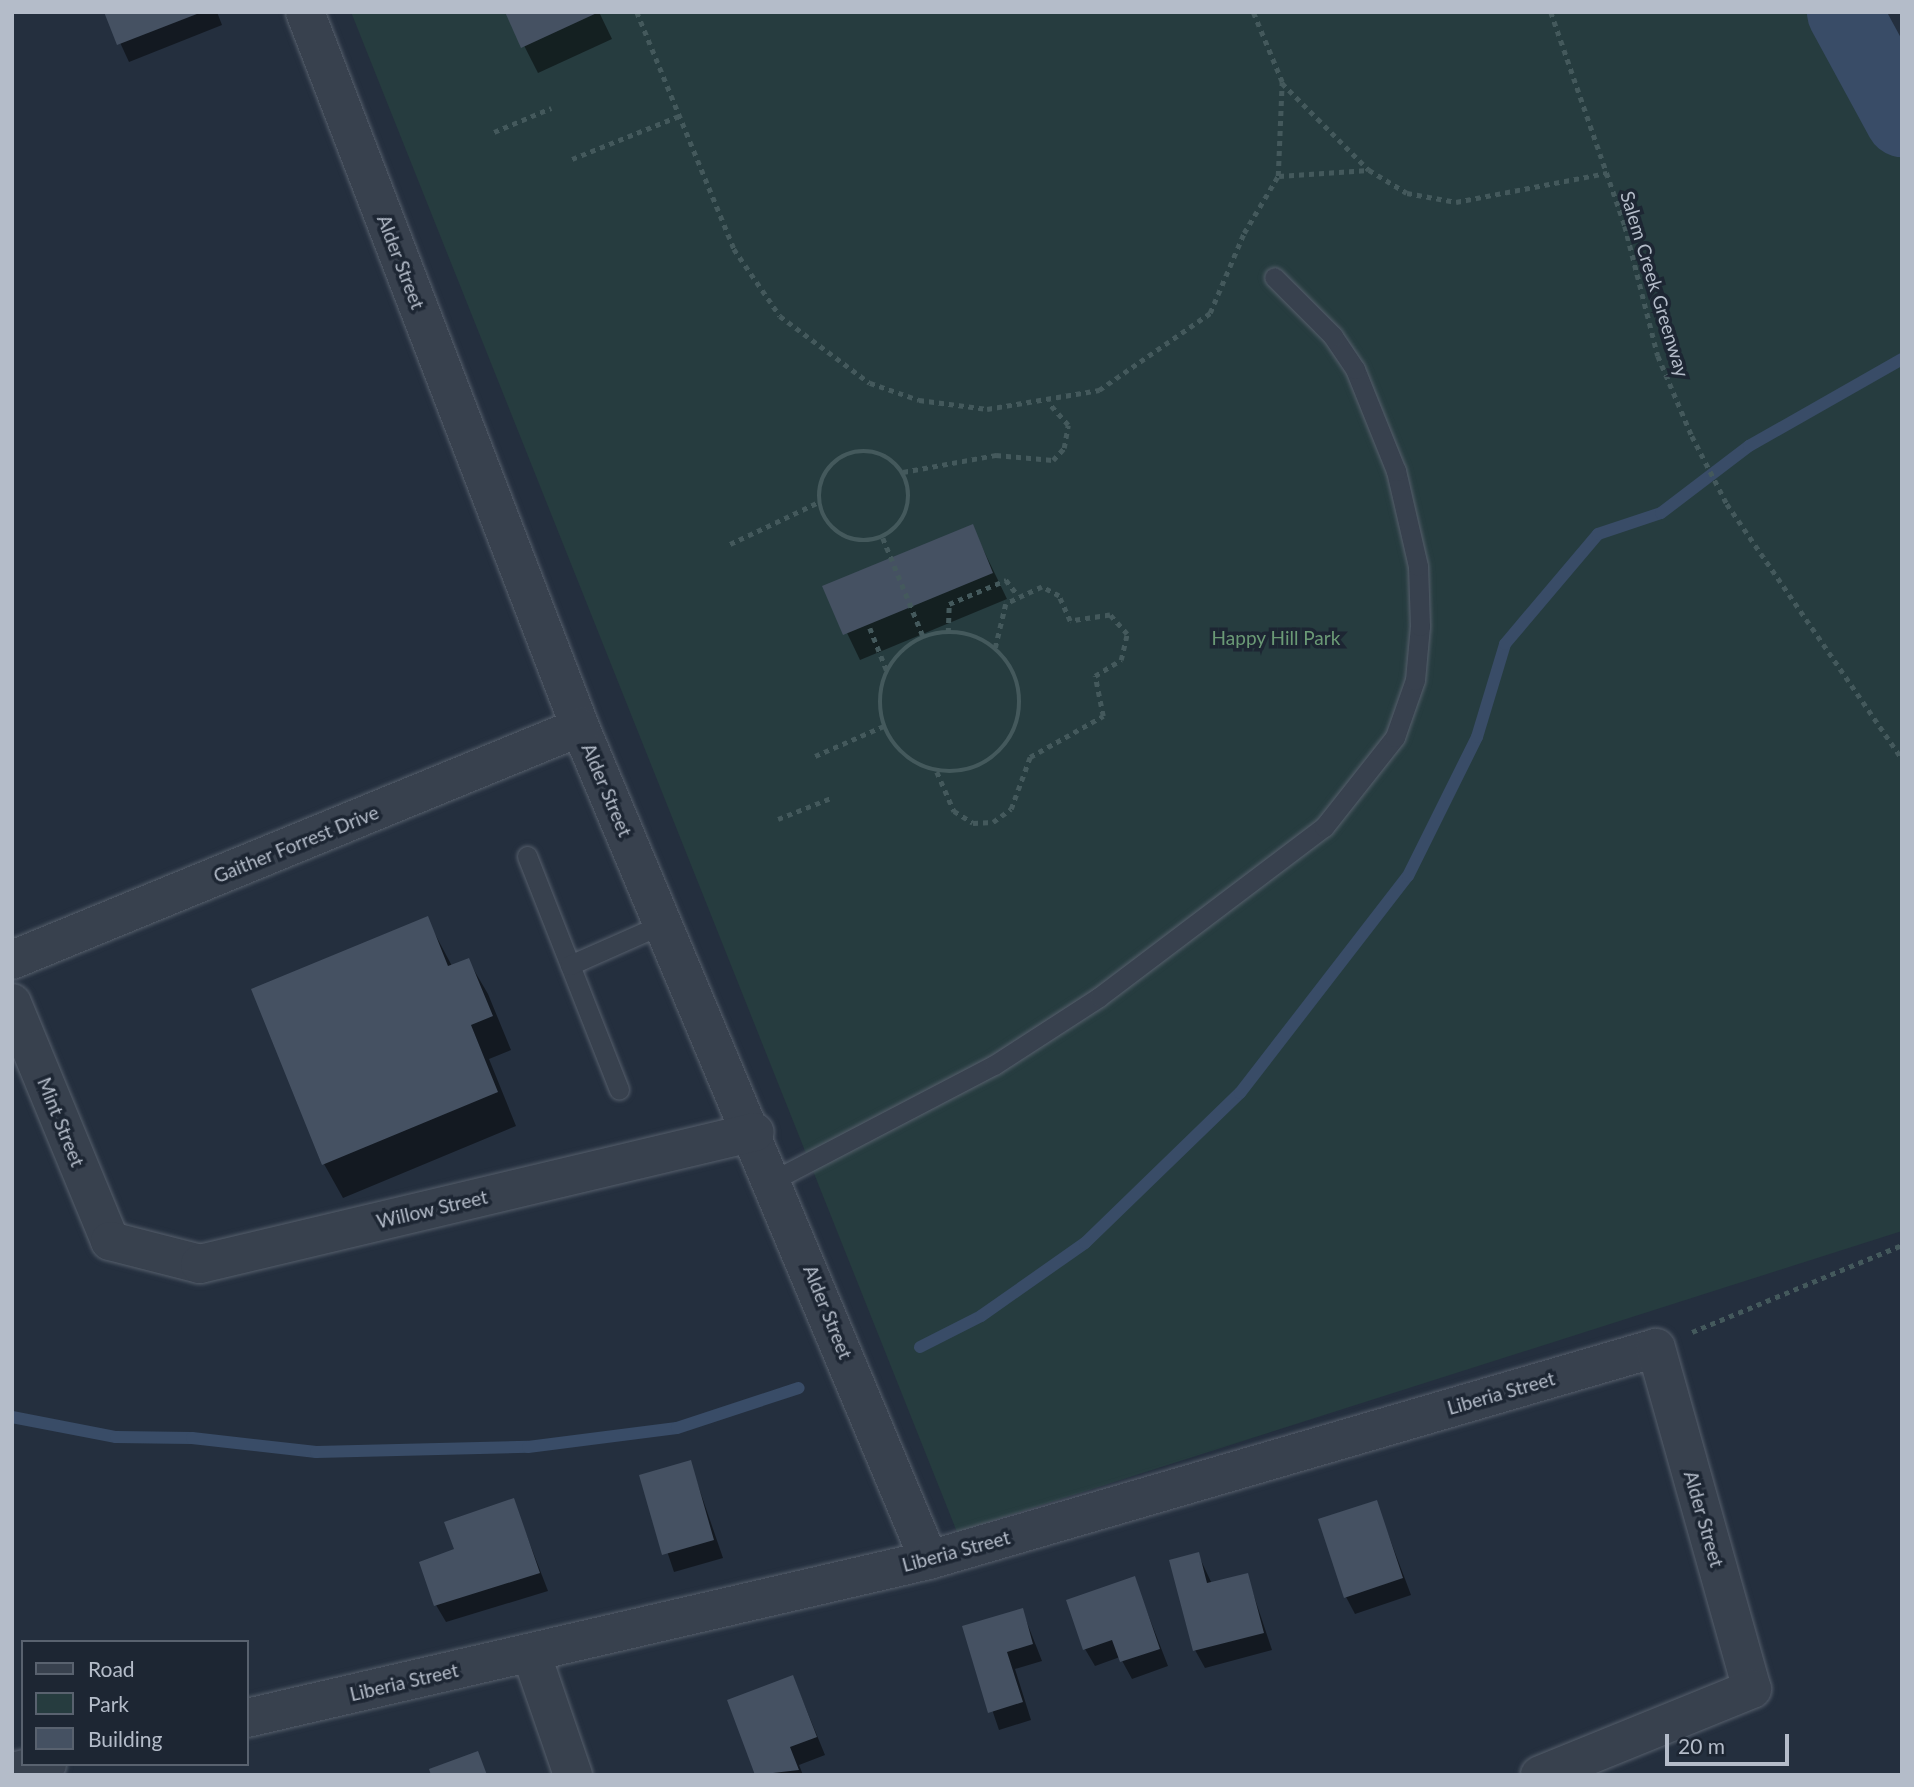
<!DOCTYPE html>
<style>
body{margin:0}
#map{position:relative;width:1914px;height:1787px;overflow:hidden;background:#242f3e;font-family:Lato,sans-serif}
div>[style]{position:absolute}
.green>*{inset:0;background:#263c3f}
.shadow>*{inset:0;background:#0007}
.stream>*{height:12px;margin:-6px;padding:0 6px;transform-origin:6px;border-radius:6px;background:#394c67}
.river>*{height:75px;margin:-37.5px;padding:0 37.5px;transform-origin:37.5px;border-radius:37.5px;background:#394c67}
.building>*{inset:0;background:#455162}
.path>*{height:4.5px;margin-top:-2.25px;transform-origin:0;background:repeating-linear-gradient(90deg,#44595c 0 5px,transparent 0 10px)}
.path>.ring{margin:-2.25px;padding:0;box-sizing:content-box;background:none;border:4.5px solid #44595c;border-radius:50%}
.roads{filter:drop-shadow(0 0 2px #565f6c) drop-shadow(0 0 2px #565f6c)}
.service>*{height:19px;margin:-9.5px;padding:0 9.5px;transform-origin:9.5px;border-radius:9.5px;background:#38414e}
.minor>*{height:38px;margin:-19px;padding:0 19px;transform-origin:19px;border-radius:19px;background:#38414e}
span{translate:-50% -50%;white-space:nowrap;text-align:center;line-height:1.15;-webkit-text-stroke:7px #1d2633;paint-order:stroke}
.street-label{font-size:19px;color:#b4bcc9}
.park-label{font-size:19px;color:#6b9a76}
.frame{position:absolute;inset:0;border:14px solid #b4bcc9;pointer-events:none}
.legend{position:absolute;left:21px;top:1640px;width:228px;height:126px;box-sizing:border-box;background:#1d2633;border:2px solid #59626f;margin:0;padding:9px 12px;list-style:none;font-size:21px;color:#b4bcc9}
.legend li{display:flex;align-items:center;gap:14px;height:35px}
.legend b{width:35px;border:2px solid #59626f}
.scale{position:absolute;left:1665px;top:1734px;width:124px;height:32px;box-sizing:border-box;border:4px solid #b4bcc9;border-top:0;padding-left:9px;font-size:21px;line-height:24px;white-space:nowrap;color:#b4bcc9;-webkit-text-stroke:5px #1d2633;paint-order:stroke}
</style>
<div id="map">
<div class="green">
<div style="clip-path:polygon(351px 12px,1842px 12px,1902px 157px,1902px 1231px,957px 1532px)"></div>
</div>
<div class="shadow">
<div style="clip-path:polygon(106px 12px,217px 12px,222px 25px,129px 62px)"></div>
<div style="clip-path:polygon(507px 12px,599px 12px,612px 39px,538px 73px)"></div>
<div style="clip-path:polygon(972px 526px,1007px 599px,860px 660px,825px 587px)"></div>
<div style="clip-path:polygon(427px 919px,452px 966px,468px 960px,488px 994px,511px 1050px,489px 1059px,516px 1126px,343px 1198px,324px 1164px)"></div>
<div style="clip-path:polygon(690px 1462px,723px 1558px,674px 1572px,642px 1476px)"></div>
<div style="clip-path:polygon(513px 1500px,548px 1591px,446px 1622px,436px 1605px,456px 1551px)"></div>
<div style="clip-path:polygon(1376px 1502px,1411px 1595px,1355px 1614px,1346px 1597px)"></div>
<div style="clip-path:polygon(1198px 1554px,1212px 1584px,1247px 1575px,1272px 1650px,1205px 1668px,1195px 1650px)"></div>
<div style="clip-path:polygon(1134px 1578px,1168px 1666px,1132px 1679px,1120px 1657px,1095px 1666px,1085px 1649px)"></div>
<div style="clip-path:polygon(1022px 1610px,1042px 1661px,1015px 1669px,1031px 1720px,999px 1730px,964px 1627px)"></div>
<div style="clip-path:polygon(793px 1677px,825px 1755px,799px 1765px,803px 1775px,757px 1775px)"></div>
</div>
<div class="stream">
<div style="left:920px;top:1347px;width:68px;rotate:-26.9deg"></div>
<div style="left:981px;top:1316px;width:127px;rotate:-35.1deg"></div>
<div style="left:1085px;top:1243px;width:216px;rotate:-44.1deg"></div>
<div style="left:1240px;top:1093px;width:274px;rotate:-52.3deg"></div>
<div style="left:1408px;top:876px;width:155px;rotate:-63.6deg"></div>
<div style="left:1477px;top:737px;width:97px;rotate:-73.2deg"></div>
<div style="left:1505px;top:644px;width:144px;rotate:-49.8deg"></div>
<div style="left:1598px;top:534px;width:66px;rotate:-18.4deg"></div>
<div style="left:1661px;top:513px;width:111px;rotate:-37.3deg"></div>
<div style="left:1749px;top:446px;width:176px;rotate:-29.6deg"></div>
<div style="left:12px;top:1417px;width:106px;rotate:10.9deg"></div>
<div style="left:116px;top:1437px;width:76px;rotate:0.8deg"></div>
<div style="left:192px;top:1438px;width:125px;rotate:6.4deg"></div>
<div style="left:316px;top:1452px;width:212px;rotate:-1.4deg"></div>
<div style="left:528px;top:1447px;width:150px;rotate:-7.3deg"></div>
<div style="left:677px;top:1428px;width:128px;rotate:-18.2deg"></div>
</div>
<div class="river">
<div style="left:1844px;top:12px;width:122px;rotate:61.5deg"></div>
</div>
<div class="building">
<div style="clip-path:polygon(104px 12px,202px 12px,117px 45px)"></div>
<div style="clip-path:polygon(505px 12px,599px 12px,521px 48px)"></div>
<div style="clip-path:polygon(973px 524px,993px 573px,843px 635px,822px 586px)"></div>
<div style="clip-path:polygon(428px 916px,448px 966px,469px 958px,493px 1016px,471px 1025px,498px 1092px,322px 1165px,251px 989px)"></div>
<div style="clip-path:polygon(691px 1460px,714px 1540px,662px 1555px,639px 1475px)"></div>
<div style="clip-path:polygon(514px 1498px,540px 1573px,434px 1606px,419px 1562px,454px 1549px,444px 1522px)"></div>
<div style="clip-path:polygon(1377px 1500px,1403px 1578px,1344px 1598px,1318px 1519px)"></div>
<div style="clip-path:polygon(1199px 1552px,1207px 1583px,1248px 1573px,1264px 1633px,1193px 1651px,1169px 1560px)"></div>
<div style="clip-path:polygon(1135px 1576px,1160px 1649px,1120px 1662px,1112px 1640px,1083px 1650px,1066px 1600px)"></div>
<div style="clip-path:polygon(1023px 1608px,1033px 1644px,1007px 1652px,1023px 1702px,988px 1713px,962px 1626px)"></div>
<div style="clip-path:polygon(793px 1675px,817px 1737px,790px 1747px,799px 1770px,755px 1775px,727px 1700px)"></div>
<div style="clip-path:polygon(478px 1751px,487px 1775px,431px 1775px,429px 1769px)"></div>
</div>
<div class="path">
<div style="left:637px;top:12px;width:256px;rotate:67.7deg"></div>
<div style="left:734px;top:249px;width:81px;rotate:55.5deg"></div>
<div style="left:780px;top:316px;width:112px;rotate:36.7deg"></div>
<div style="left:870px;top:383px;width:52px;rotate:19.1deg"></div>
<div style="left:919px;top:400px;width:69px;rotate:7.5deg"></div>
<div style="left:987px;top:409px;width:114px;rotate:-9.6deg"></div>
<div style="left:1099px;top:390px;width:135px;rotate:-34.7deg"></div>
<div style="left:1210px;top:313px;width:87px;rotate:-67deg"></div>
<div style="left:1244px;top:233px;width:66px;rotate:-59.2deg"></div>
<div style="left:1278px;top:176px;width:94px;rotate:-87.6deg"></div>
<div style="left:1282px;top:82px;width:76px;rotate:-112.5deg"></div>
<div style="left:1551px;top:12px;width:226px;rotate:70.9deg"></div>
<div style="left:1625px;top:226px;width:134px;rotate:75.8deg"></div>
<div style="left:1658px;top:356px;width:87px;rotate:67deg"></div>
<div style="left:1692px;top:436px;width:76px;rotate:62.8deg"></div>
<div style="left:1727px;top:504px;width:309px;rotate:55.5deg"></div>
<div style="left:1282px;top:83px;width:123px;rotate:45deg"></div>
<div style="left:494px;top:132px;width:62px;rotate:-22.8deg"></div>
<div style="left:572px;top:159px;width:115px;rotate:-21.9deg"></div>
<div style="left:1279px;top:176px;width:90px;rotate:-3.8deg"></div>
<div style="left:1369px;top:170px;width:44px;rotate:31.2deg"></div>
<div style="left:1407px;top:193px;width:50px;rotate:10.4deg"></div>
<div style="left:1456px;top:202px;width:154px;rotate:-10.9deg"></div>
<div class="ring" style="left:819px;top:451px;width:85.5px;height:85.5px"></div>
<div style="left:903px;top:472px;width:95px;rotate:-10.4deg"></div>
<div style="left:996px;top:455px;width:57px;rotate:5deg"></div>
<div style="left:1053px;top:460px;width:16px;rotate:-47deg"></div>
<div style="left:1064px;top:448px;width:23px;rotate:-80deg"></div>
<div style="left:1068px;top:425px;width:30px;rotate:-132deg"></div>
<div style="left:883px;top:538px;width:106px;rotate:67.8deg"></div>
<div style="left:730px;top:544px;width:98px;rotate:-25.3deg"></div>
<div style="left:870px;top:628px;width:46px;rotate:68.4deg"></div>
<div class="ring" style="left:880px;top:632px;width:135.5px;height:135.5px"></div>
<div style="left:948px;top:633px;width:29px;rotate:-88deg"></div>
<div style="left:949px;top:604px;width:62px;rotate:-22.8deg"></div>
<div style="left:1006px;top:580px;width:18px;rotate:52deg"></div>
<div style="left:815px;top:756px;width:75px;rotate:-23.5deg"></div>
<div style="left:937px;top:772px;width:43px;rotate:66.4deg"></div>
<div style="left:954px;top:811px;width:22px;rotate:32deg"></div>
<div style="left:973px;top:823px;width:20px;rotate:-3deg"></div>
<div style="left:993px;top:822px;width:22px;rotate:-36deg"></div>
<div style="left:1011px;top:809px;width:55px;rotate:-69.9deg"></div>
<div style="left:1030px;top:757px;width:84px;rotate:-29.3deg"></div>
<div style="left:1103px;top:716px;width:41px;rotate:-101.3deg"></div>
<div style="left:1095px;top:676px;width:31px;rotate:-32deg"></div>
<div style="left:1121px;top:660px;width:27px;rotate:-77deg"></div>
<div style="left:1127px;top:634px;width:25px;rotate:-132deg"></div>
<div style="left:1110px;top:615px;width:40px;rotate:171.5deg"></div>
<div style="left:1070px;top:621px;width:27px;rotate:-114deg"></div>
<div style="left:1059px;top:596px;width:19px;rotate:-152deg"></div>
<div style="left:1042px;top:587px;width:40px;rotate:155deg"></div>
<div style="left:1006px;top:604px;width:47px;rotate:103.4deg"></div>
<div style="left:778px;top:819px;width:57px;rotate:-21.6deg"></div>
<div style="left:1692px;top:1332px;width:227px;rotate:-22.5deg"></div>
</div>
<div class="roads">
<div class="service">
<div style="left:527px;top:856px;width:251px;rotate:68.5deg"></div>
<div style="left:570px;top:965px;width:104px;rotate:-23.9deg"></div>
<div style="left:774px;top:1180px;width:248px;rotate:-27.6deg"></div>
<div style="left:994px;top:1065px;width:125px;rotate:-32.9deg"></div>
<div style="left:1099px;top:997px;width:282px;rotate:-37.1deg"></div>
<div style="left:1324px;top:827px;width:115px;rotate:-51.7deg"></div>
<div style="left:1395px;top:737px;width:60px;rotate:-70.7deg"></div>
<div style="left:1415px;top:680px;width:54px;rotate:-84.7deg"></div>
<div style="left:1420px;top:626px;width:60px;rotate:-91.9deg"></div>
<div style="left:1418px;top:566px;width:98px;rotate:-103deg"></div>
<div style="left:1396px;top:471px;width:110px;rotate:-111.9deg"></div>
<div style="left:1355px;top:369px;width:40px;rotate:-124deg"></div>
<div style="left:1333px;top:336px;width:83px;rotate:-135deg"></div>
</div>
<div class="minor">
<div style="left:305px;top:12px;width:766px;rotate:68.96deg"></div>
<div style="left:580px;top:727px;width:903px;rotate:67.27deg"></div>
<div style="left:12px;top:960px;width:614px;rotate:-22.3deg"></div>
<div style="left:12px;top:1003px;width:257px;rotate:67.6deg"></div>
<div style="left:110px;top:1241px;width:93px;rotate:14.3deg"></div>
<div style="left:200px;top:1264px;width:570px;rotate:-13.38deg"></div>
<div style="left:531px;top:1653px;width:129px;rotate:71deg"></div>
<div style="left:247px;top:1718px;width:700px;rotate:-13.04deg"></div>
<div style="left:929px;top:1560px;width:757px;rotate:-16.26deg"></div>
<div style="left:1656px;top:1348px;width:354px;rotate:74.3deg"></div>
<div style="left:1752px;top:1689px;width:229px;rotate:157.9deg"></div>
<div style="left:12px;top:1772px;width:36px;rotate:-13deg"></div>
</div>
</div>
<div class="street-label">
<span style="left:401px;top:262px;rotate:69deg">Alder Street</span>
<span style="left:1655px;top:284px;rotate:73deg">Salem Creek Greenway</span>
<span style="left:607px;top:790px;rotate:67deg">Alder Street</span>
<span style="left:296px;top:844px;rotate:-22deg">Gaither Forrest Drive</span>
<span style="left:61px;top:1122px;rotate:68deg">Mint Street</span>
<span style="left:432px;top:1209px;rotate:-13deg">Willow Street</span>
<span style="left:828px;top:1312px;rotate:68deg">Alder Street</span>
<span style="left:1501px;top:1393px;rotate:-16deg">Liberia Street</span>
<span style="left:1704px;top:1519px;rotate:74deg">Alder Street</span>
<span style="left:956px;top:1551px;rotate:-15deg">Liberia Street</span>
<span style="left:404px;top:1682px;rotate:-13deg">Liberia Street</span>
</div>
<div class="park-label">
<span style="left:1276px;top:638px">Happy Hill Park</span>
</div>
<div class="frame"></div>
<ul class="legend">
<li><b style="height:9px;background:#38414e"></b>Road</li>
<li><b style="height:19px;background:#263c3f"></b>Park</li>
<li><b style="height:19px;background:#455162"></b>Building</li>
</ul>
<div class="scale">20 m</div>
</div>
